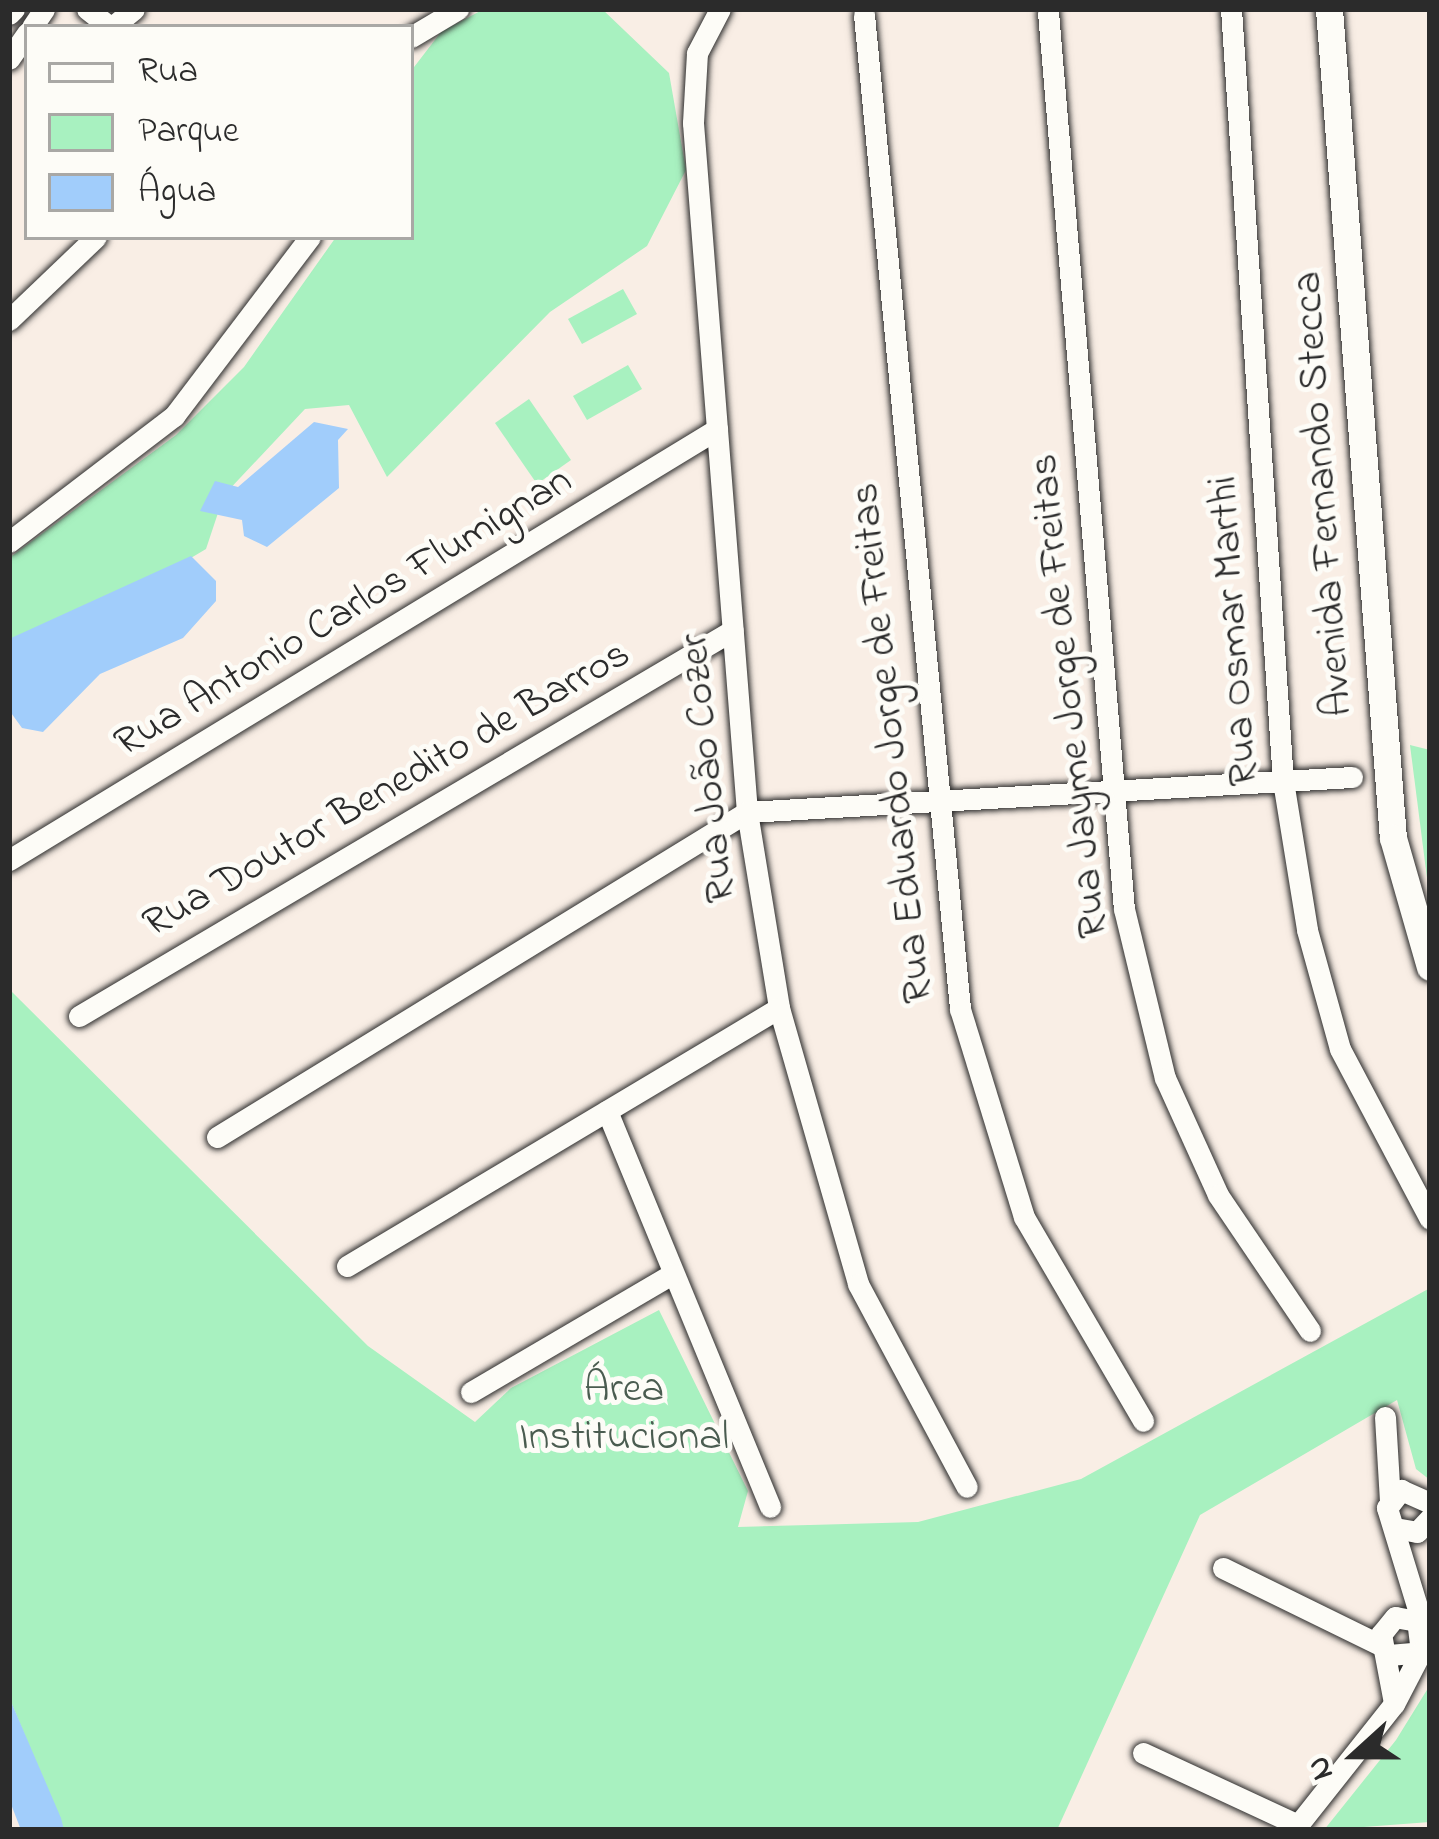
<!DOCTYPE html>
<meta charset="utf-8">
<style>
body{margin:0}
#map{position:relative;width:1439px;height:1839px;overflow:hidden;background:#f9eee5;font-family:"Indie Flower",sans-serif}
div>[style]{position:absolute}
.green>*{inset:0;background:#a8f1c0}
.water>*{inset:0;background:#a1cdfb}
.roads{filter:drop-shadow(0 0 3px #2b2b2b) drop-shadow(0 0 3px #2b2b2b)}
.minor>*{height:21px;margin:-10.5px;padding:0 10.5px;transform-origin:10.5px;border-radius:10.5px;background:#fdfcf7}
.tertiary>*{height:27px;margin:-13.5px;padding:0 13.5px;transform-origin:13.5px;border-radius:13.5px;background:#fdfcf7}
span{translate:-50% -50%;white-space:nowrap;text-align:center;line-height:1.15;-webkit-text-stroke:10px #fdfcf7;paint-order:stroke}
.street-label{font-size:42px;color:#2b2b2b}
.park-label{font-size:42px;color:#4a5c50}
.frame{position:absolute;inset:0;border:12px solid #2b2b2b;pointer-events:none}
.legend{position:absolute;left:24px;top:24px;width:390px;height:216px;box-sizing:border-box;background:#fdfcf7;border:3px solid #a9a8a5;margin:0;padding:15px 21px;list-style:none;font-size:36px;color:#2b2b2b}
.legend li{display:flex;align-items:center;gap:24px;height:60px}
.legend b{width:60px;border:3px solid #a9a8a5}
.north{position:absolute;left:1295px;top:1695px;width:120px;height:120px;-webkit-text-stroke:9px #fdfcf7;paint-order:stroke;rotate:249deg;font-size:33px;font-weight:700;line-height:48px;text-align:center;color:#2b2b2b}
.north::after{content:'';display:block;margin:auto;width:42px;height:54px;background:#2b2b2b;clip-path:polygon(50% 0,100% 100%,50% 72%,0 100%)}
</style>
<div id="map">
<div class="green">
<div style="clip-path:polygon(484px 9px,602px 9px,669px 73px,686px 170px,647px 246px,550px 312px,387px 477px,349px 405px,305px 409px,224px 495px,206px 549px,9px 666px,9px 558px,176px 435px,244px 367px,336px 237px,411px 237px,411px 71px,441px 32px)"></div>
<div style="clip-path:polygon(623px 289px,637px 314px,582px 344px,568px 319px)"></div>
<div style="clip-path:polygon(628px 365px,642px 389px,587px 420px,573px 396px)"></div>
<div style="clip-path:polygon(529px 399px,571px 460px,537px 484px,495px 423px)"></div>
<div style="clip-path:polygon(1410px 745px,1430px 750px,1430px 887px,1427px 878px)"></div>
<div style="clip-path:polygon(9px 989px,368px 1346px,475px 1422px,511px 1388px,659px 1310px,748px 1491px,738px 1527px,918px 1522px,1081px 1479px,1430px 1288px,1430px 1480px,1416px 1469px,1397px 1400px,1200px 1515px,1057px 1830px,64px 1830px,9px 1697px)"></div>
<div style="clip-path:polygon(1430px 1685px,1430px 1822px,1324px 1830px,1396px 1740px)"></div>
</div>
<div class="water">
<div style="clip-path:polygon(314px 422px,348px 429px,338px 440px,339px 488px,267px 547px,244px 536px,242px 520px,200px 511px,215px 481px,238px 487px)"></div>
<div style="clip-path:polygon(191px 556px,216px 581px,216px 601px,183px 638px,100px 674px,43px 732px,22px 728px,9px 710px,9px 639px)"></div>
<div style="clip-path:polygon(9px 1697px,61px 1818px,64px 1830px,21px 1830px,9px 1799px)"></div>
</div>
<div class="roads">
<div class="minor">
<div style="left:87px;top:9px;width:29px;rotate:38deg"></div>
<div style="left:720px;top:9px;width:50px;rotate:117.6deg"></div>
<div style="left:697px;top:53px;width:70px;rotate:93.3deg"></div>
<div style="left:693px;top:123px;width:691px;rotate:85.52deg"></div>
<div style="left:747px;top:812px;width:199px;rotate:80.7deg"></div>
<div style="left:779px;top:1008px;width:287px;rotate:74deg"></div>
<div style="left:858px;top:1284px;width:230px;rotate:61.8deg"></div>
<div style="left:1231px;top:9px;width:774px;rotate:86.15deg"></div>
<div style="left:1283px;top:781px;width:151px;rotate:80.8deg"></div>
<div style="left:1307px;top:930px;width:123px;rotate:74.5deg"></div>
<div style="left:1340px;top:1049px;width:192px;rotate:62.1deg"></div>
<div style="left:1048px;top:12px;width:900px;rotate:85.16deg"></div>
<div style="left:1124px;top:909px;width:174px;rotate:76.4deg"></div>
<div style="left:1165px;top:1078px;width:128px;rotate:65.6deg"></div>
<div style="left:1218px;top:1195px;width:164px;rotate:55.9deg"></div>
<div style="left:9px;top:14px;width:7px;rotate:-45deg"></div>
<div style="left:864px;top:15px;width:999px;rotate:84.48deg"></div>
<div style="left:960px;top:1009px;width:218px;rotate:72.9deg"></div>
<div style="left:1024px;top:1217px;width:236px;rotate:59.7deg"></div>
<div style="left:32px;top:27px;width:22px;rotate:-56deg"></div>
<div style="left:112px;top:27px;width:28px;rotate:-39deg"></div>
<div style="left:411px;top:37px;width:55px;rotate:-30.8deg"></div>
<div style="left:9px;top:59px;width:32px;rotate:-55deg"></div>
<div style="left:9px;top:320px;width:120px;rotate:-43.7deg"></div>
<div style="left:9px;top:542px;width:208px;rotate:-37.4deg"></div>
<div style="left:174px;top:416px;width:225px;rotate:-52.8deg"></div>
<div style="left:9px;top:860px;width:829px;rotate:-31.33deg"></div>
<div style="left:79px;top:1016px;width:759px;rotate:-30.55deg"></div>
<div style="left:607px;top:1111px;width:428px;rotate:67.6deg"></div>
<div style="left:217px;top:1137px;width:622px;rotate:-31.52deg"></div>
<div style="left:747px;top:812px;width:606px;rotate:-3.31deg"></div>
<div style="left:347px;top:1266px;width:503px;rotate:-30.85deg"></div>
<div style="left:471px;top:1392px;width:233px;rotate:-30.4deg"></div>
<div style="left:1385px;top:1417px;width:85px;rotate:86.6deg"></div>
<div style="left:1395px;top:1528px;width:22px;rotate:10deg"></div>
<div style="left:1417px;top:1532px;width:19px;rotate:-47deg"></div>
<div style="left:1223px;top:1568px;width:177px;rotate:26.1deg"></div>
<div style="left:1424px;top:1629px;width:127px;rotate:-107deg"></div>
<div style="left:1387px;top:1508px;width:23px;rotate:-52deg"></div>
<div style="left:1401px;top:1490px;width:32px;rotate:24deg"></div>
<div style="left:1389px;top:1655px;width:32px;rotate:-5deg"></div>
<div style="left:1421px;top:1652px;width:31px;rotate:-97deg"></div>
<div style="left:1417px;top:1621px;width:22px;rotate:-170deg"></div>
<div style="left:1395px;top:1617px;width:22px;rotate:129deg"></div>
<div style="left:1381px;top:1634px;width:70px;rotate:79.3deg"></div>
<div style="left:1143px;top:1753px;width:171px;rotate:24.9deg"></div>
<div style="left:1294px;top:1830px;width:161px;rotate:-51.6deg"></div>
<div style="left:1394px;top:1704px;width:59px;rotate:-62.6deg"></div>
</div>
<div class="tertiary">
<div style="left:1329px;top:9px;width:831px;rotate:85.59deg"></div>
<div style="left:1393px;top:838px;width:134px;rotate:74deg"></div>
</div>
</div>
<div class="street-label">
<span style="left:1324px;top:494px;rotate:-94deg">Avenida Fernando Stecca</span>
<span style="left:344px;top:613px;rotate:-31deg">Rua Antonio Carlos Flumignan</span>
<span style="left:1235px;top:631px;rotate:-94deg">Rua Osmar Marthi</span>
<span style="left:1070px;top:696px;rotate:-96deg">Rua Jayme Jorge de Freitas</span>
<span style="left:893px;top:743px;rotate:-96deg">Rua Eduardo Jorge de Freitas</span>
<span style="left:709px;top:768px;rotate:-96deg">Rua João Cozer</span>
<span style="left:387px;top:790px;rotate:-30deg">Rua Doutor Benedito de Barros</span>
</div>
<div class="park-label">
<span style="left:624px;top:1414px">Área<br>Institucional</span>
</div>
<div class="frame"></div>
<ul class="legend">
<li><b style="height:15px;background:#fdfcf7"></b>Rua</li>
<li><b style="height:33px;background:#a8f1c0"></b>Parque</li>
<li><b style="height:33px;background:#a1cdfb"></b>Água</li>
</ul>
<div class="north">N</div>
</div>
